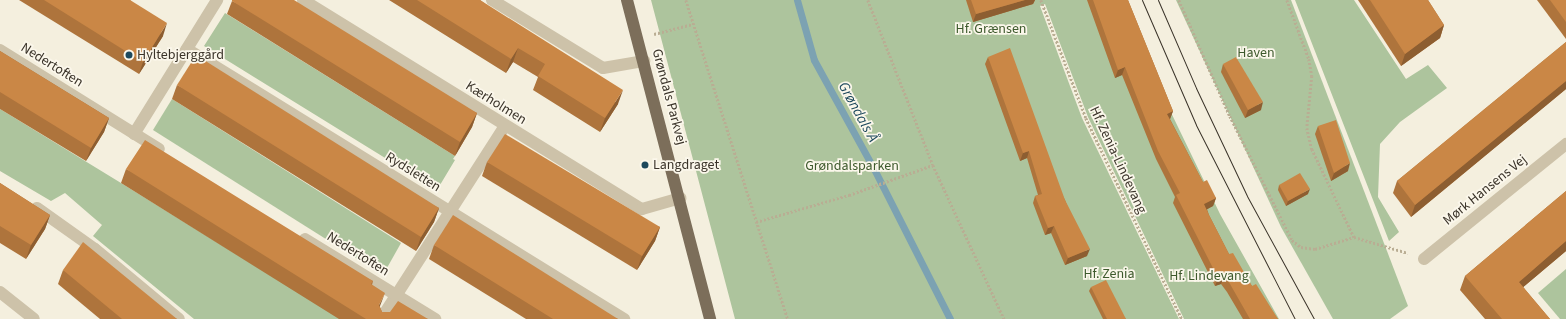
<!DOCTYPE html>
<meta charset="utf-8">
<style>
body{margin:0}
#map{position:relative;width:1566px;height:319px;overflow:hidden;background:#f4efde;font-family:"Source Sans 3",sans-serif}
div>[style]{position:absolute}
.green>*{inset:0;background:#adc49d}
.stream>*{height:7px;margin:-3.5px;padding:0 3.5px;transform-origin:3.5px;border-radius:3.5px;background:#7ca2b2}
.path>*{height:2.5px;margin-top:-1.25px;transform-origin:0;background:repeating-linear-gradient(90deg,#b9ad93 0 2px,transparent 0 4px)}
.lane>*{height:12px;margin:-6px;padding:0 6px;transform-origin:6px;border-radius:6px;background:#cdc2a9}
.street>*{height:12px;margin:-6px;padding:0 6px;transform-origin:6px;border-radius:6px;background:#cdc2a9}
.primary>*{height:12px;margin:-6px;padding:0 6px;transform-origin:6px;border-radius:6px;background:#7c6e5a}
.tram>*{height:1px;margin:-0.5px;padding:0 0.5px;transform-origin:0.5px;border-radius:0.5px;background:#3a3329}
.wall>*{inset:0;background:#ae743c}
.shaded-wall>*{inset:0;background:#8d5e31}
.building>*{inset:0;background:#ca8746}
.dots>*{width:11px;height:11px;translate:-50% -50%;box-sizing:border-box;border:2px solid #fbf7eb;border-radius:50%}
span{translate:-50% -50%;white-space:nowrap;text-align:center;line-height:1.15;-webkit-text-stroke:3.5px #fbf7eb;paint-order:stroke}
.park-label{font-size:14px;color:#3d592c}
.poi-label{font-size:14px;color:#3a3329}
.left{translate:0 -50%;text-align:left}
.street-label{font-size:14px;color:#3a3329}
.water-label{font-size:15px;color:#1d495d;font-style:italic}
</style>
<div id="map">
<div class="green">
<div style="clip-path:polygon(651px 0,1124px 0,1164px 98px,1220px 214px,1279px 319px,1184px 319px,1088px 117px,1045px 4px,1040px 6px,1082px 118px,1179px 319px,735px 319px)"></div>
<div style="clip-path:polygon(1176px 0,1291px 0,1408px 306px,1390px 319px,1333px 319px,1281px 227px)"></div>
<div style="clip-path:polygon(1295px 0,1354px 0,1406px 79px,1428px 65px,1447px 88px,1400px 122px,1380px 144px,1378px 197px,1399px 232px,1389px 241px)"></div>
<div style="clip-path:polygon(225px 13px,455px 156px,453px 159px,455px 160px,437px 190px,204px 46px)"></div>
<div style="clip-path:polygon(172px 99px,401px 243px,383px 275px,153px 130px)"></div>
<div style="clip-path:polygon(0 109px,121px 183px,341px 319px,194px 319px,93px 236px,102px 225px,65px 193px,51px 201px,0 171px)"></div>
<div style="clip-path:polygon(1566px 269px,1566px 319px,1560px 319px,1538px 293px)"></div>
</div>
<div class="stream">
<div style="left:797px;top:0;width:62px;rotate:74.2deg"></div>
<div style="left:814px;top:60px;width:124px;rotate:61.2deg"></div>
<div style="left:874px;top:169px;width:168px;rotate:63.1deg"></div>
</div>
<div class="path">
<div style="left:686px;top:0;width:335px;rotate:72.3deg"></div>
<div style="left:868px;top:0;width:177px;rotate:68.5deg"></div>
<div style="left:933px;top:165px;width:170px;rotate:65.2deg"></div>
<div style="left:1041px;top:0;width:126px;rotate:69.1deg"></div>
<div style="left:1086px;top:118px;width:223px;rotate:64.5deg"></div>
<div style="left:1179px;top:0;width:127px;rotate:66.3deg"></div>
<div style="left:1230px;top:116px;width:139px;rotate:63.4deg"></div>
<div style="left:1292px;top:240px;width:11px;rotate:38deg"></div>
<div style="left:1301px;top:247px;width:14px;rotate:8deg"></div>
<div style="left:1315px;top:249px;width:41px;rotate:-17.1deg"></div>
<div style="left:1287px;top:0;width:63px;rotate:69.6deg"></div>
<div style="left:1309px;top:59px;width:17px;rotate:80deg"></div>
<div style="left:1312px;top:76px;width:52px;rotate:95.5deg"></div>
<div style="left:1307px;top:128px;width:22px;rotate:77deg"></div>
<div style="left:1312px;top:149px;width:98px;rotate:64.5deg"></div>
<div style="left:654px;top:34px;width:40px;rotate:-14.4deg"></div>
<div style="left:756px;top:222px;width:97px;rotate:-16.2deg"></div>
<div style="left:849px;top:195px;width:89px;rotate:-19.7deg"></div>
<div style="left:1354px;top:237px;width:56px;rotate:16.5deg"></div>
</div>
<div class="lane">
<div style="left:134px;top:134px;width:158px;rotate:-58.2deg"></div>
<div style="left:37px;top:208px;width:71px;rotate:35.3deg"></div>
<div style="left:95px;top:249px;width:109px;rotate:39.8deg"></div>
<div style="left:381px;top:319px;width:229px;rotate:-57.3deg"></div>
</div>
<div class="street">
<div style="left:303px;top:0;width:398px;rotate:31.7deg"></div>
<div style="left:642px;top:209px;width:40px;rotate:-16deg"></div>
<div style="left:492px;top:0;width:130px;rotate:31.5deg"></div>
<div style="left:603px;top:68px;width:42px;rotate:-9.7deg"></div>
<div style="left:187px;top:49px;width:514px;rotate:31.71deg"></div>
<div style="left:0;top:50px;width:187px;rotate:31.9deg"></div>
<div style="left:305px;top:239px;width:153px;rotate:31.6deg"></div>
<div style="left:1424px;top:259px;width:183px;rotate:-39deg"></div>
<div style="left:0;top:292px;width:43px;rotate:38.5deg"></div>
</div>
<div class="primary">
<div style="left:627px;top:0;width:330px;rotate:75.4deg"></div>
</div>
<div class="tram">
<div style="left:1142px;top:0;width:136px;rotate:66.6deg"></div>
<div style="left:1196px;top:125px;width:218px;rotate:63deg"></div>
<div style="left:1158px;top:0;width:96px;rotate:66.6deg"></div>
<div style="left:1196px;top:88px;width:119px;rotate:64.7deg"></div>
<div style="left:1247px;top:196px;width:140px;rotate:61.4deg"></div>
</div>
<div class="wall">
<div style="clip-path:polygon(19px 0,130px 0,163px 36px,139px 74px)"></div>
<div style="clip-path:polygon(389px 0,480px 0,618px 104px,600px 132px,533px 90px,538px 77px,513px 62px,506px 73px)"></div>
<div style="clip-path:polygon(966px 0,1035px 0,1033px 4px,973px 22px)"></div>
<div style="clip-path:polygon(1087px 0,1128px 0,1173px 111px,1170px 119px,1203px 182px,1216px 198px,1213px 206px,1207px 209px,1209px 215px,1229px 254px,1252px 286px,1278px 319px,1243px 319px,1227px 292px,1221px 284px,1215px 286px,1173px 203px,1175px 197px,1156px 159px,1122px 75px,1115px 78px)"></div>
<div style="clip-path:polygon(1358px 0,1428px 0,1444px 25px,1440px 38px,1401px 66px)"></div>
<div style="clip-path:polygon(1537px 0,1566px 0,1566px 39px)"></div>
<div style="clip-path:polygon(232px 1px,477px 113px,472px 127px,455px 156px,227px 14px)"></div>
<div style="clip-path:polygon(1566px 42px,1566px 89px,1411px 217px,1393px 193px,1397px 181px)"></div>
<div style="clip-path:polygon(0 51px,109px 118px,104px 132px,86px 161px,0 109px)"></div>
<div style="clip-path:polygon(988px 57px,1065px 200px,1087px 256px,1065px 265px,1051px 233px,1045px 235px,1033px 203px,1035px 196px,1038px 195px,1027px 158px,1020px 161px,985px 64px)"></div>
<div style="clip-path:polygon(1223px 64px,1261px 110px,1245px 118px,1221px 72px)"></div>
<div style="clip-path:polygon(177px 85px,439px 208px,434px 222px,416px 251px,172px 99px)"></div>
<div style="clip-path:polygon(1318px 126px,1348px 171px,1331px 181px,1315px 134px)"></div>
<div style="clip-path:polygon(487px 162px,660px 227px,655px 241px,637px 270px,482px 176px)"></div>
<div style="clip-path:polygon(126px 169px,373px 281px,372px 285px,380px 307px,382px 312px,428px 319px,339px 319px,121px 183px)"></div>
<div style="clip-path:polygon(0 183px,50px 215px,45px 229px,26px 259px,0 243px)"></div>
<div style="clip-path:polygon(1279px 185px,1308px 194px,1286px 206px,1278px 190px)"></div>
<div style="clip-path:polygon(1566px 191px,1566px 251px,1523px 287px,1550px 319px,1485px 319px,1460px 290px,1465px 276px)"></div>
<div style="clip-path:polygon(434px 245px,618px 319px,526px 319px,429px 259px)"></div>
<div style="clip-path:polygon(63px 270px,177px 319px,100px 319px,58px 284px)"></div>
<div style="clip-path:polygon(1091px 287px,1126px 319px,1103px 319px,1089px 291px)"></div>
</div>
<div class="shaded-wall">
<div style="clip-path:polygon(1025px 0,1035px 0,1033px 4px,973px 22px,976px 14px)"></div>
<div style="clip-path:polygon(167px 23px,163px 36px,139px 74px,143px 62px)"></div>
<div style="clip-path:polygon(1444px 25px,1440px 38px,1401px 66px,1405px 54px)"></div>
<div style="clip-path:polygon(518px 48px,513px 62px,506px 73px,511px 59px)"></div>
<div style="clip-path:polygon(1125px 67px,1122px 75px,1115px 78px,1118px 70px)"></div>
<div style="clip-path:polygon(1566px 81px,1566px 89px,1411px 217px,1415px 205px)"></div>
<div style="clip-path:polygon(623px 90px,618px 104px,600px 132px,605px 118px)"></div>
<div style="clip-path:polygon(1263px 102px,1261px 110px,1245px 118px,1248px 110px)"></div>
<div style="clip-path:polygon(1173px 111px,1170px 119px,1164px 122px,1167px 114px)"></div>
<div style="clip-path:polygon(477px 113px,472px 127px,455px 156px,460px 142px)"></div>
<div style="clip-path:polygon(109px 118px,104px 132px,86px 161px,91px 148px)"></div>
<div style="clip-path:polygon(1029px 151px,1027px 158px,1020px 161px,1023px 153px)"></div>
<div style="clip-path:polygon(1350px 163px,1348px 171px,1331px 181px,1334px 173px)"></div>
<div style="clip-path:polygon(1310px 189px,1308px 194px,1286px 206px,1288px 201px)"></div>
<div style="clip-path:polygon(1216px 198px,1213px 206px,1202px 212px,1204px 204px)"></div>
<div style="clip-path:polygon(439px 208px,434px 222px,416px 251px,421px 237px)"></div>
<div style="clip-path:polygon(50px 215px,45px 229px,26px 259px,31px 245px)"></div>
<div style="clip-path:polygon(1054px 226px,1051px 233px,1045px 235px,1048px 228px)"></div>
<div style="clip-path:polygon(660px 227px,655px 241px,637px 270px,642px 256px)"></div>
<div style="clip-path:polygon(1566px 241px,1566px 251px,1514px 295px,1519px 282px)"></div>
<div style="clip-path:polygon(1090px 249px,1087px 256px,1065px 265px,1068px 258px)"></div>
<div style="clip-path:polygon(1224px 275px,1221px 284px,1215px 286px,1218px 278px)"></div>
<div style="clip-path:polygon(385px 293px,380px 306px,374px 318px,379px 305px)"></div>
</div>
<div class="building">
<div style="clip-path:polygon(44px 0,130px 0,167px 23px,143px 62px)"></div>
<div style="clip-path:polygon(232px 0,294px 0,477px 113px,460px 142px,232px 1px)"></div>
<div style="clip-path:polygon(417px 0,480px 0,623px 90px,605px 118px,538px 76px,545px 64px,518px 48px,511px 59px)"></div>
<div style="clip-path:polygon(971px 0,1025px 0,976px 14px)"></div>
<div style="clip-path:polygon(1093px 0,1128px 0,1173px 111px,1167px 114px,1203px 182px,1207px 180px,1216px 198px,1204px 204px,1209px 215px,1229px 254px,1233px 253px,1252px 286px,1256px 284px,1278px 319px,1250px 319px,1230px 284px,1224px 275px,1218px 278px,1176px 195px,1180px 193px,1158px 151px,1125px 67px,1118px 70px)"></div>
<div style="clip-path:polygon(1370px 0,1428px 0,1444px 25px,1405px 54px)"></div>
<div style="clip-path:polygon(1550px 0,1566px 0,1566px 22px)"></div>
<div style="clip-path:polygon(1566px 42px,1566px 81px,1415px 205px,1397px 181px)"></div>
<div style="clip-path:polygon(1010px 48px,1065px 200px,1090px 249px,1068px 258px,1054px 226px,1048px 228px,1035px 196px,1042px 194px,1029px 151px,1023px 153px,988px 57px)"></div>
<div style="clip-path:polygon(0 51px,109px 118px,91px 148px,0 92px)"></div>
<div style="clip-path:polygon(196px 55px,439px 208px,421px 237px,177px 85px)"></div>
<div style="clip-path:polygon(1236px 57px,1263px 102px,1248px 110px,1223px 64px)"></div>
<div style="clip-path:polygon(1336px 120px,1350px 163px,1334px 173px,1318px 126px)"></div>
<div style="clip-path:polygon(505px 134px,660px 227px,642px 256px,487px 162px)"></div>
<div style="clip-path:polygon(145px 140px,373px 281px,371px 284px,385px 293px,379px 305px,382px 312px,390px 312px,398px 301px,428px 319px,366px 319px,126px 169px)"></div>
<div style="clip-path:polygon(1300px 173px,1310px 189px,1288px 201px,1279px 185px)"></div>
<div style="clip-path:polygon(0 183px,50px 215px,31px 245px,0 226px)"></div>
<div style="clip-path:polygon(1566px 191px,1566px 241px,1519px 282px,1550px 319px,1502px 319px,1465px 276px)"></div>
<div style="clip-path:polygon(453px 215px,618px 319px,553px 319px,434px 245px)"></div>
<div style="clip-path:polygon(83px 242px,177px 319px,122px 319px,63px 270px)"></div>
<div style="clip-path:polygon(1106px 280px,1126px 319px,1107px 319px,1091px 287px)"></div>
</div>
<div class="dots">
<div style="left:129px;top:55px;background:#1d495d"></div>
<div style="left:645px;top:165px;background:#1d495d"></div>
</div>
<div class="park-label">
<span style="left:991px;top:29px">Hf. Grænsen</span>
<span style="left:1256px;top:53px">Haven</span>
<span style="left:852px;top:166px">Grøndalsparken</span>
<span style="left:1109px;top:274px">Hf. Zenia</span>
<span style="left:1209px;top:276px">Hf. Lindevang</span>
</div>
<div class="poi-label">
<span class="left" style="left:137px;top:55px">Hyltebjerggård</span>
<span class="left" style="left:653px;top:165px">Langdraget</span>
</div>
<div class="street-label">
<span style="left:52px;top:65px;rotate:32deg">Nedertoften</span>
<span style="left:669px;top:97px;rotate:75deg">Grøndals Parkvej</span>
<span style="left:496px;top:103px;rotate:32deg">Kærholmen</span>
<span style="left:1118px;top:160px;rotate:65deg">Hf. Zenia-Lindevang</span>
<span style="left:413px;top:172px;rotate:32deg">Rydsletten</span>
<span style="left:1485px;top:190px;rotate:-39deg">Mørk Hansens Vej</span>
<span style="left:358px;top:254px;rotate:32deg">Nedertoften</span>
</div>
<div class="water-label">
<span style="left:858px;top:112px;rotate:61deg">Grøndals Å</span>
</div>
</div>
